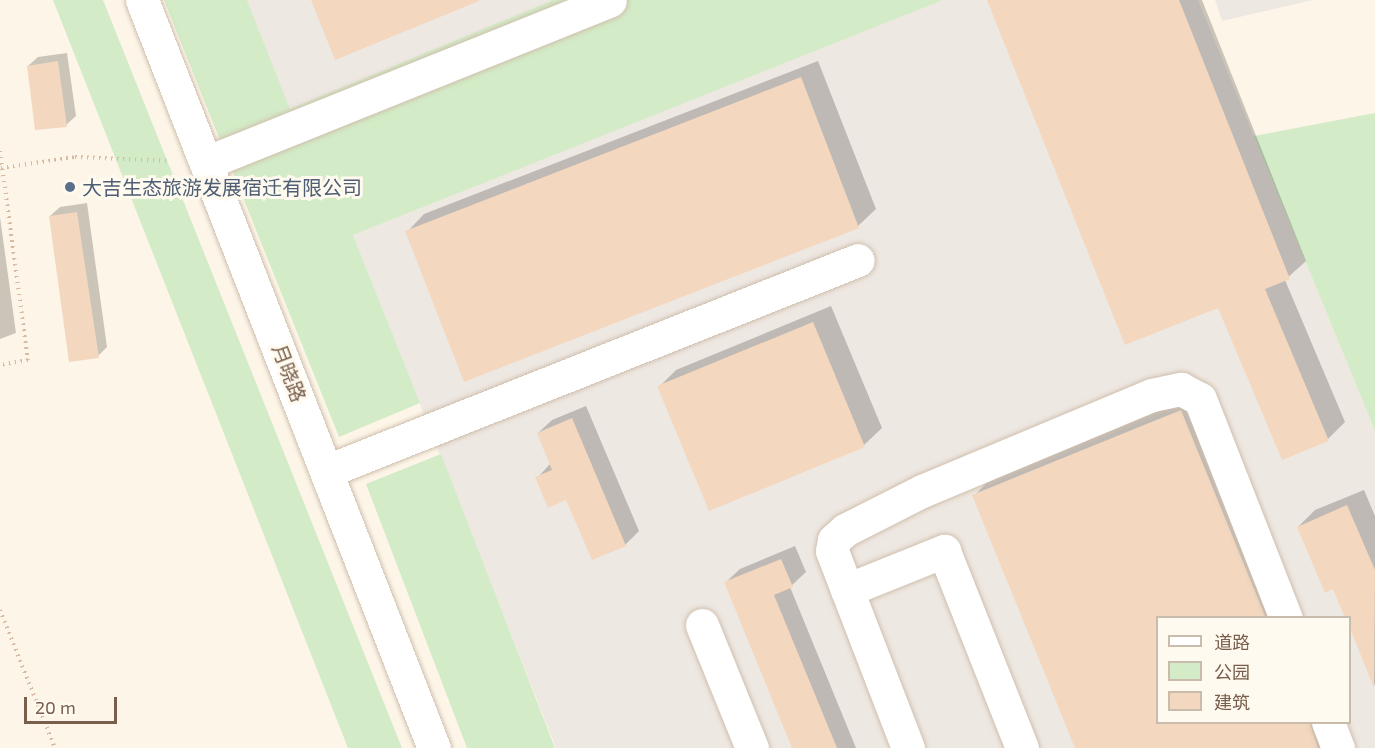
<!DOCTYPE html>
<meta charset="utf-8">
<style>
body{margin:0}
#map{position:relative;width:1375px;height:748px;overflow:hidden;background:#fdf6e8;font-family:"Exo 2","Noto Sans SC",sans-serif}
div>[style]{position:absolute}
.industrial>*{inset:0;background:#eee8e2}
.green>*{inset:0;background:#d3ebc6}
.shadow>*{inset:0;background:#0003}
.building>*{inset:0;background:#f3d7bf}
.path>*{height:4px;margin-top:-2px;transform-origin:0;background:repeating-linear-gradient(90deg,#d8baa2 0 1.5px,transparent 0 6px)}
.roads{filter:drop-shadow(0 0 2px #cfbfad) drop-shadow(0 0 2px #cfbfad)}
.minor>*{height:33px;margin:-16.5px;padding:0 16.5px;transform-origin:16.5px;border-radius:16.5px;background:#fff}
.dots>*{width:16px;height:16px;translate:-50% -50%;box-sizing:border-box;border:3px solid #fffaef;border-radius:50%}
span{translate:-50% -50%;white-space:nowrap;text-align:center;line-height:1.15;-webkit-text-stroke:6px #fffaef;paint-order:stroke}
.service-label{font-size:20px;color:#4e5e75}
.left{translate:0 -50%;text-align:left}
.street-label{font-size:20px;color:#785e4b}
.legend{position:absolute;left:1156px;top:616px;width:195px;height:108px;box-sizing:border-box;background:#fffaef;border:2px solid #c9bcad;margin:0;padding:8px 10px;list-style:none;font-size:18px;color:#785e4b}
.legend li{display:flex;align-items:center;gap:12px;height:30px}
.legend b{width:30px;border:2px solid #c9bcad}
.scale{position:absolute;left:24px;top:697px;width:93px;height:27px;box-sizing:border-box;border:3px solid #785e4b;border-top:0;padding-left:8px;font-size:18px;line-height:21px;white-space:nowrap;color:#785e4b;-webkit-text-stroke:4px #fffaef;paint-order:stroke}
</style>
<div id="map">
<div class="industrial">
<div style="clip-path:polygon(247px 0,554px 0,290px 110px)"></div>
<div style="clip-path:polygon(evenodd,941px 0,1198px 0,1375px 431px,1375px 748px,556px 748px,353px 235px,941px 0,1158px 618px,1350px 618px,1350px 722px,1158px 722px,1158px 618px)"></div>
<div style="clip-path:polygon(1215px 0,1313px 0,1222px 21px)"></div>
</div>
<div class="green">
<div style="clip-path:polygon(53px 0,103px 0,402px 748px,348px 748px)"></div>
<div style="clip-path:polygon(164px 0,247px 0,290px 109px,553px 0,943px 0,353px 235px,420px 403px,339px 437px)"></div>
<div style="clip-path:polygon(1375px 113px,1375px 431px,1254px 136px)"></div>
<div style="clip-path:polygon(441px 454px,555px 748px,467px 748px,366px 484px)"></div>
</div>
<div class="shadow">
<div style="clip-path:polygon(988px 0,1202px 0,1306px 261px,1285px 280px,1345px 422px,1328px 439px,1219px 306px)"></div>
<div style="clip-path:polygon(67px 53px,76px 116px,66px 125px,28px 66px,38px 57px)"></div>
<div style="clip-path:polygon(818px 61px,876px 209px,858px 226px,464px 380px,407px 232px,424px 214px)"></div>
<div style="clip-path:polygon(87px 203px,107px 347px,98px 356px,50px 216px,60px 207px)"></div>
<div style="clip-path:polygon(0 217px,16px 333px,0 339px)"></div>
<div style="clip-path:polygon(831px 306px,882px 428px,864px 445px,659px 387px,676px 370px)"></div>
<div style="clip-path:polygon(1199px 394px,1293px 618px,1158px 618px,1158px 722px,1333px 722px,1347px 748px,1076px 748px,974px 496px,991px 478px)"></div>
<div style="clip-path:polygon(586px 406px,639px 531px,625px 545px,537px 478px,551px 463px,538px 433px,552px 420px)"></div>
<div style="clip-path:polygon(1364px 490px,1375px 516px,1375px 686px,1350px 618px,1298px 527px,1315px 510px)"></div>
<div style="clip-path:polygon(795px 546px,806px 572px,790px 587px,856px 748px,794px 748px,726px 582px,740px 569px)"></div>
</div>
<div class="building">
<div style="clip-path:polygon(311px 0,479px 0,479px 1px,335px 60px)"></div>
<div style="clip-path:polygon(987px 0,1179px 0,1290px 279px,1265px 289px,1329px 441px,1282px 460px,1218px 308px,1125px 345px)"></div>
<div style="clip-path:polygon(58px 61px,67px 127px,35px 130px,27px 66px)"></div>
<div style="clip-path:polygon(801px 77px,859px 228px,464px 382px,405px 231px)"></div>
<div style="clip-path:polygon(77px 212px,99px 358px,69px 362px,49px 216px)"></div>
<div style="clip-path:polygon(813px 322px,865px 447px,709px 511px,657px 386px)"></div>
<div style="clip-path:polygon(1181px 410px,1266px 618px,1158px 618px,1158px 723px,1310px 723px,1318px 748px,1075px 748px,972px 495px)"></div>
<div style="clip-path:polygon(572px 418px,626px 546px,592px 560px,566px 500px,548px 508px,535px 477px,552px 470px,537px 433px)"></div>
<div style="clip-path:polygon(1347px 505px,1375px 570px,1374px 688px,1350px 628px,1350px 618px,1345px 618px,1333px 589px,1325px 593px,1297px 527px)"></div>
<div style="clip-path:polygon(781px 559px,793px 587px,774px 595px,837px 748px,792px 748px,724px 582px)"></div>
</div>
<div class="path">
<div style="left:0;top:151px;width:211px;rotate:82.4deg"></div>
<div style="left:28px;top:360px;width:28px;rotate:170deg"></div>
<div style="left:1px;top:168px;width:75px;rotate:-8.5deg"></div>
<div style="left:75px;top:157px;width:94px;rotate:2.4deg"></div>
<div style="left:0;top:610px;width:149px;rotate:68.3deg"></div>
</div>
<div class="roads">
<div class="minor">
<div style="left:142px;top:0;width:803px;rotate:68.68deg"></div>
<div style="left:208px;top:162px;width:433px;rotate:-21.9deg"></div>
<div style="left:327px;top:471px;width:571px;rotate:-21.67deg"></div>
<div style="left:847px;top:590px;width:105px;rotate:-21.9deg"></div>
<div style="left:944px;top:551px;width:212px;rotate:68.4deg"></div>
<div style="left:702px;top:625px;width:133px;rotate:67.9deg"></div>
<div style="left:1328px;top:722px;width:28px;rotate:69deg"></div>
<div style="left:908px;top:748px;width:211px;rotate:-111.1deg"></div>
<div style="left:832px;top:551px;width:11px;rotate:-80deg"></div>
<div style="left:834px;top:540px;width:15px;rotate:-42deg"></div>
<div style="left:845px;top:530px;width:86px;rotate:-26.9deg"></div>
<div style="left:922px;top:491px;width:249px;rotate:-22.7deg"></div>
<div style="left:1152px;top:395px;width:30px;rotate:-12deg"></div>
<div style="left:1181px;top:389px;width:21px;rotate:28deg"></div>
<div style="left:1200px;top:399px;width:235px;rotate:68.6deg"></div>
</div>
</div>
<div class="dots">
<div style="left:70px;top:187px;background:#5c6f8a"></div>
</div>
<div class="service-label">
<span class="left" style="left:82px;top:187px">大吉生态旅游发展宿迁有限公司</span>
</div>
<div class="street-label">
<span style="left:289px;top:373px;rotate:69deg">月晓路</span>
</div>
<ul class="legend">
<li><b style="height:8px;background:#fff"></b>道路</li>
<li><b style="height:16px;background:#d3ebc6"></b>公园</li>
<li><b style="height:16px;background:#f3d7bf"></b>建筑</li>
</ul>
<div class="scale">20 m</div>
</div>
